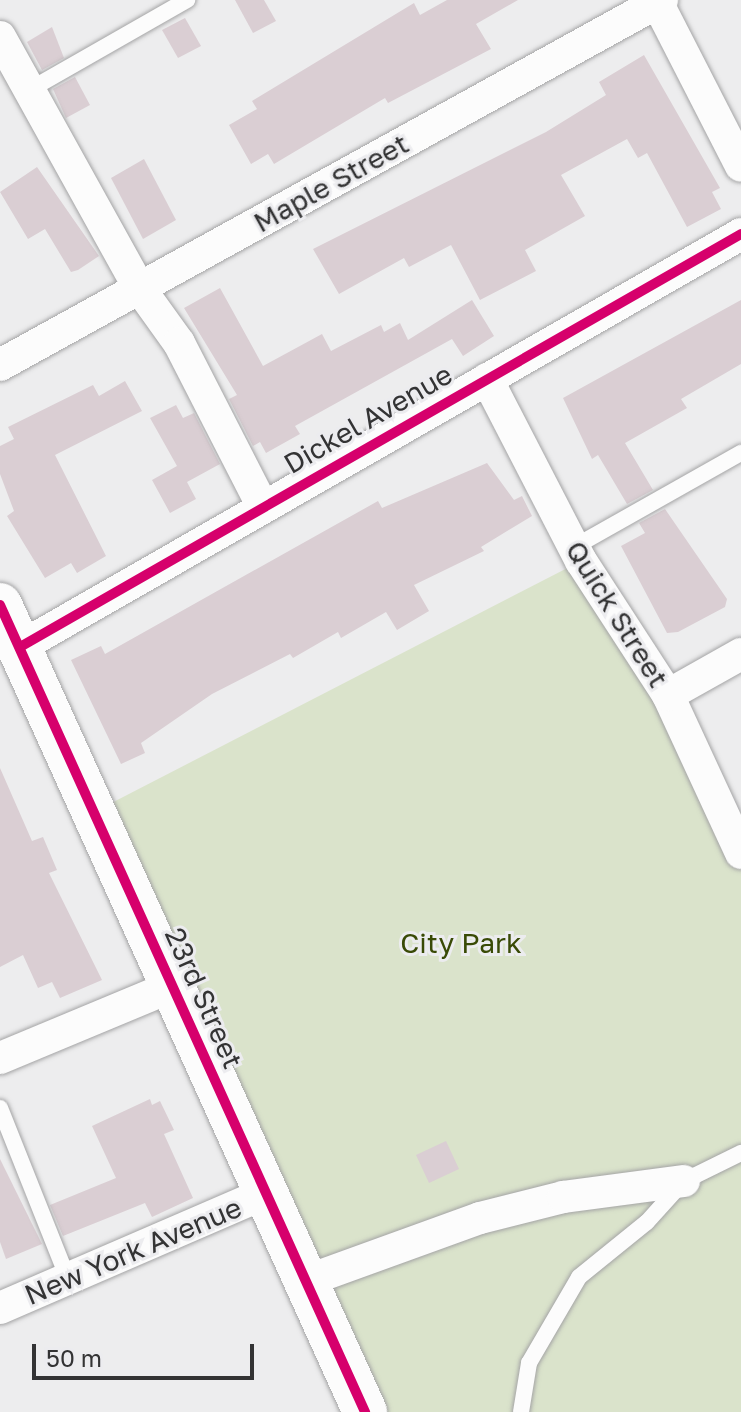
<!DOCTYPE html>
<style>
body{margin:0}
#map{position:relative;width:741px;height:1412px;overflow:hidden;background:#ededee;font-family:"Golos Text",sans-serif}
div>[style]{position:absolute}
.green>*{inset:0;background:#dae3cb}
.building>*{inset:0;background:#daced3}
.roads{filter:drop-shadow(0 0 2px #a4a4a5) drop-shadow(0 0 2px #a4a4a5)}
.lane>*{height:16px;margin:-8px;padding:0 8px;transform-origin:8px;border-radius:8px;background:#fcfcfc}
.street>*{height:32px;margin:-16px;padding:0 16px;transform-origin:16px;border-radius:16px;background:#fcfcfc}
.secondary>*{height:44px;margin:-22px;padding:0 22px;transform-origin:22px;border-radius:22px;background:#fcfcfc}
.cycleway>*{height:10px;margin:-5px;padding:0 5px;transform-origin:5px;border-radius:5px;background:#d6006c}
span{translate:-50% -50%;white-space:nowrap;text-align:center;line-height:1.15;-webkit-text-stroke:6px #ececef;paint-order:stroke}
.street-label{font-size:28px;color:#333334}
.park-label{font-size:28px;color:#394a06}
.scale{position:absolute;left:32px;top:1344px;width:222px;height:36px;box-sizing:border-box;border:4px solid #333334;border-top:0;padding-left:10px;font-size:24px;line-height:28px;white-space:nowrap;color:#333334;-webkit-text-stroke:6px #ececef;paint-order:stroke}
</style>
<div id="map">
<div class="green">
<div style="clip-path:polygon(581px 561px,741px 871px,741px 1412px,365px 1412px,94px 812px)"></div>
</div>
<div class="building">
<div style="clip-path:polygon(235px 0,264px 0,276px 21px,253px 33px)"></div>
<div style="clip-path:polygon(447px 0,518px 0,476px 24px,491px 49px,388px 103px,385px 98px,274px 164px,268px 154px,251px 164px,229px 125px,257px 109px,252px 101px,414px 3px,420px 15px)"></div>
<div style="clip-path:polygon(185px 18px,201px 46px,178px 58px,162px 30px)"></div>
<div style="clip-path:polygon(52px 27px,64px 58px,42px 70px,27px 42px)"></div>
<div style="clip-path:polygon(644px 55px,720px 188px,712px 192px,721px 209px,687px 227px,647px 153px,638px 158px,627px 139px,561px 175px,585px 216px,525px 250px,536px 271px,480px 300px,451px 245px,409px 267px,404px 258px,339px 294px,313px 249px,546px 132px,606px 95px,599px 82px)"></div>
<div style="clip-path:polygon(75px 77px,90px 105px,66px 118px,53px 89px)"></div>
<div style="clip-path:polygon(144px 159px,176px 220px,143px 239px,111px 178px)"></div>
<div style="clip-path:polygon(37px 167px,99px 256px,78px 270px,71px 272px,45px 229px,28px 239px,0 192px)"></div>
<div style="clip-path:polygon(220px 288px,263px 366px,322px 334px,331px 351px,381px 325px,384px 332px,400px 323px,408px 340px,472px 300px,494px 336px,463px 356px,452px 339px,295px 426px,300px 434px,266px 453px,260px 442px,253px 446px,229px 399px,237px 395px,184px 308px)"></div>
<div style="clip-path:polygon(741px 300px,741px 364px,681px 399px,687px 408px,625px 443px,653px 490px,627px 504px,598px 455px,592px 459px,563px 398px)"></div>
<div style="clip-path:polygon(125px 381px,142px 411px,55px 455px,106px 556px,77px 573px,71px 563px,45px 578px,7px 516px,14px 511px,0 474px,0 446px,14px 439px,8px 427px,93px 385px,99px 396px)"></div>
<div style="clip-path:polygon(176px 405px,183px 418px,194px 413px,220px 464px,187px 482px,196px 499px,170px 513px,152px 480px,177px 466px,150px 418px)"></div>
<div style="clip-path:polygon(487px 463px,514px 500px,522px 496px,532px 516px,481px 547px,484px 551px,414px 585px,429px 611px,397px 630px,386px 612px,341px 638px,338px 632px,293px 658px,290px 654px,212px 694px,141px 743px,145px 753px,121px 764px,71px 660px,101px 646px,105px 654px,378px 501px,382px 508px)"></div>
<div style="clip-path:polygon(665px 509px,727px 599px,725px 607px,678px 632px,667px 633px,621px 546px,645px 533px,639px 523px)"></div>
<div style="clip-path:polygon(0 768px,32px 841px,43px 837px,57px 870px,49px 873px,102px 980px,60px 998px,52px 982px,38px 988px,23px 955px,0 967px)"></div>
<div style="clip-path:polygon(150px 1099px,152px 1105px,160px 1101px,174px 1130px,164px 1134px,193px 1198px,152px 1217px,145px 1203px,63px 1236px,50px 1205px,116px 1178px,92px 1126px)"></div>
<div style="clip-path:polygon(446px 1141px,459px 1169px,429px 1183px,416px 1155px)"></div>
<div style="clip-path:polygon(0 1159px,42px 1244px,6px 1259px,0 1242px)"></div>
</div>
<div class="roads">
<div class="lane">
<div style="left:31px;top:89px;width:180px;rotate:-29.7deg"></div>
<div style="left:574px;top:547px;width:192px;rotate:-29.4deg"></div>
<div style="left:0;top:1108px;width:184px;rotate:68.3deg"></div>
<div style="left:521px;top:1412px;width:50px;rotate:-80.7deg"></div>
<div style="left:529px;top:1363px;width:99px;rotate:-59.8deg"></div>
<div style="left:579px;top:1277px;width:87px;rotate:-39deg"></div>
<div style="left:647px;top:1222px;width:55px;rotate:-47.9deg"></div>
<div style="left:684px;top:1181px;width:64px;rotate:-26.2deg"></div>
</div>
<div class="street">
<div style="left:656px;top:0;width:186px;rotate:62.9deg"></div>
<div style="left:0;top:37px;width:285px;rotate:61deg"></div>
<div style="left:138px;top:286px;width:70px;rotate:54.3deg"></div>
<div style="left:179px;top:343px;width:184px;rotate:62.9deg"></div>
<div style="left:0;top:365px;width:756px;rotate:-28.87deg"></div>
<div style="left:487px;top:379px;width:205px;rotate:62.7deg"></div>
<div style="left:581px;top:561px;width:160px;rotate:57deg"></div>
<div style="left:668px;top:695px;width:174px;rotate:65.2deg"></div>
<div style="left:20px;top:647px;width:831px;rotate:-29.8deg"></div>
<div style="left:668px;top:695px;width:84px;rotate:-29.3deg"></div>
<div style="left:0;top:1058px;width:187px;rotate:-22.6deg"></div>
<div style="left:306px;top:1281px;width:185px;rotate:-19.9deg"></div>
<div style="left:480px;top:1218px;width:86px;rotate:-14.2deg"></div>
<div style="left:563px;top:1197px;width:122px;rotate:-7.5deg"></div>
<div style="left:0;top:1308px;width:290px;rotate:-23.4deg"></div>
</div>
<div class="secondary">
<div style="left:0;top:605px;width:886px;rotate:65.66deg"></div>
</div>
</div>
<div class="cycleway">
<div style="left:0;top:605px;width:886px;rotate:65.66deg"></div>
<div style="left:20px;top:647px;width:831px;rotate:-29.8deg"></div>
</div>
<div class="street-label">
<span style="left:331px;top:183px;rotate:-29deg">Maple Street</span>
<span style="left:368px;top:419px;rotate:-30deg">Dickel Avenue</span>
<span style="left:617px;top:614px;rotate:58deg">Quick Street</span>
<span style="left:204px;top:998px;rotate:66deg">23rd Street</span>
<span style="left:133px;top:1251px;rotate:-23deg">New York Avenue</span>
</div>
<div class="park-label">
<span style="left:461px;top:943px">City Park</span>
</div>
<div class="scale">50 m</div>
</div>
